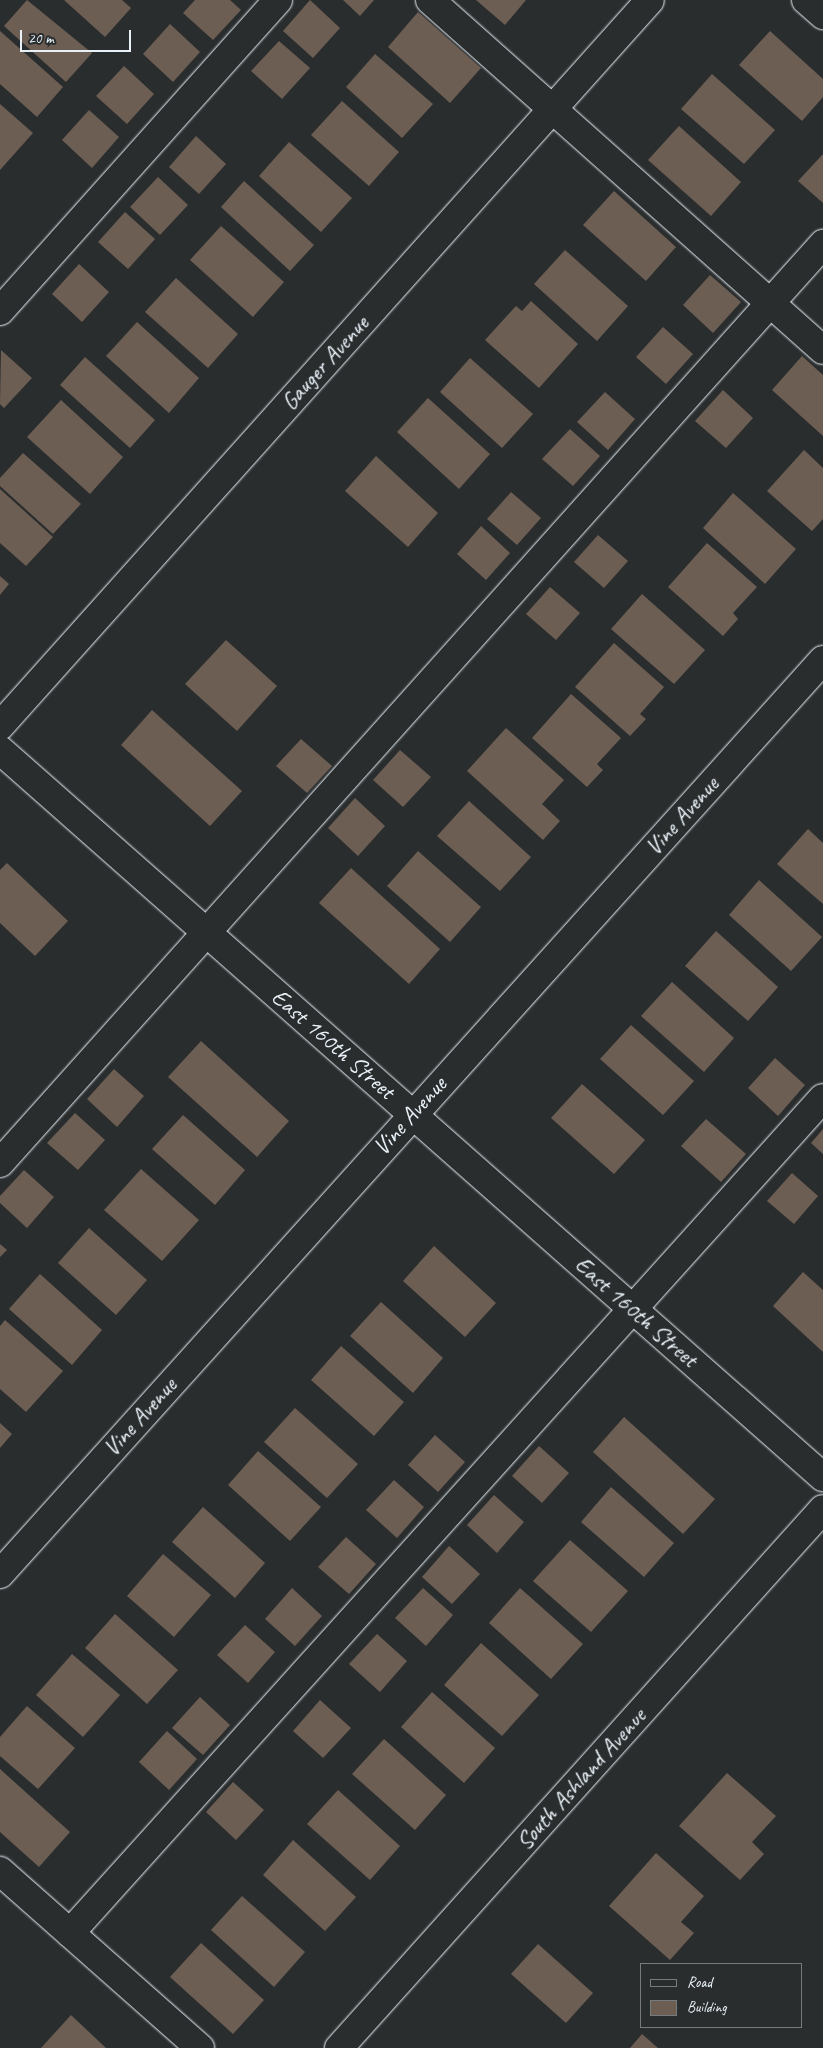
<!DOCTYPE html>
<style>
body{margin:0}
#map{position:relative;width:823px;height:2048px;overflow:hidden;background:#2a2d2e;font-family:Caveat,sans-serif}
div>[style]{position:absolute}
.building>*{inset:0;background:#6d5e54}
.roads{filter:drop-shadow(0 0 1px #e8f1f8) drop-shadow(0 0 1px #e8f1f8)}
.minor>*{height:28px;margin:-14px;padding:0 14px;transform-origin:14px;border-radius:14px;background:#2a2d2e}
span{translate:-50% -50%;white-space:nowrap;text-align:center;line-height:1.15;-webkit-text-stroke:4px #2a2d2e;paint-order:stroke}
.street-label{font-size:24px;color:#e8f1f8}
.legend{position:absolute;left:640px;top:1963px;width:162px;height:65px;box-sizing:border-box;background:#2a2d2e;border:1px solid #767b7f;margin:0;padding:6px 9px;list-style:none;font-size:15px;color:#e8f1f8}
.legend li{display:flex;align-items:center;gap:10px;height:25px}
.legend b{width:25px;border:1px solid #767b7f}
.scale{position:absolute;left:20px;top:30px;width:111px;height:22px;box-sizing:border-box;border:2px solid #e8f1f8;border-top:0;padding-left:6px;font-size:15px;line-height:18px;white-space:nowrap;color:#e8f1f8;-webkit-text-stroke:4px #2a2d2e;paint-order:stroke}
</style>
<div id="map">
<div class="building">
<div style="clip-path:polygon(27px 0,92px 53px,66px 82px,4px 26px)"></div>
<div style="clip-path:polygon(64px 0,122px 0,131px 8px,105px 37px)"></div>
<div style="clip-path:polygon(195px 0,230px 0,241px 10px,213px 40px,183px 13px)"></div>
<div style="clip-path:polygon(310px 0,340px 28px,313px 58px,283px 31px)"></div>
<div style="clip-path:polygon(343px 0,374px 0,360px 16px)"></div>
<div style="clip-path:polygon(476px 0,526px 0,505px 25px)"></div>
<div style="clip-path:polygon(418px 12px,481px 68px,450px 103px,388px 47px)"></div>
<div style="clip-path:polygon(170px 24px,200px 52px,173px 82px,143px 54px)"></div>
<div style="clip-path:polygon(0 31px,63px 87px,37px 117px,0 84px)"></div>
<div style="clip-path:polygon(770px 31px,823px 79px,823px 97px,802px 121px,739px 65px)"></div>
<div style="clip-path:polygon(279px 41px,310px 68px,282px 99px,251px 71px)"></div>
<div style="clip-path:polygon(375px 54px,433px 104px,402px 138px,346px 87px)"></div>
<div style="clip-path:polygon(124px 66px,154px 94px,127px 124px,96px 96px)"></div>
<div style="clip-path:polygon(712px 74px,775px 130px,744px 164px,681px 109px)"></div>
<div style="clip-path:polygon(342px 101px,399px 152px,369px 186px,311px 135px)"></div>
<div style="clip-path:polygon(0 104px,33px 133px,0 170px)"></div>
<div style="clip-path:polygon(89px 110px,119px 137px,92px 168px,62px 140px)"></div>
<div style="clip-path:polygon(679px 126px,741px 182px,711px 216px,648px 160px)"></div>
<div style="clip-path:polygon(196px 136px,226px 164px,199px 194px,169px 167px)"></div>
<div style="clip-path:polygon(289px 142px,352px 198px,321px 232px,259px 176px)"></div>
<div style="clip-path:polygon(823px 154px,823px 203px,798px 181px)"></div>
<div style="clip-path:polygon(158px 177px,188px 205px,160px 235px,130px 207px)"></div>
<div style="clip-path:polygon(244px 181px,314px 245px,290px 271px,221px 207px)"></div>
<div style="clip-path:polygon(614px 191px,676px 247px,646px 281px,583px 225px)"></div>
<div style="clip-path:polygon(125px 212px,155px 239px,128px 269px,98px 242px)"></div>
<div style="clip-path:polygon(221px 226px,284px 282px,253px 317px,190px 260px)"></div>
<div style="clip-path:polygon(565px 250px,628px 306px,597px 341px,534px 284px)"></div>
<div style="clip-path:polygon(79px 264px,109px 292px,82px 322px,52px 294px)"></div>
<div style="clip-path:polygon(710px 275px,741px 302px,713px 333px,683px 305px)"></div>
<div style="clip-path:polygon(176px 278px,238px 334px,208px 368px,145px 312px)"></div>
<div style="clip-path:polygon(531px 301px,578px 344px,539px 388px,485px 340px,516px 306px,522px 311px)"></div>
<div style="clip-path:polygon(137px 322px,199px 378px,169px 413px,106px 356px)"></div>
<div style="clip-path:polygon(663px 327px,693px 354px,666px 384px,636px 357px)"></div>
<div style="clip-path:polygon(1px 350px,32px 378px,4px 408px,0 404px)"></div>
<div style="clip-path:polygon(802px 356px,823px 375px,823px 436px,772px 390px)"></div>
<div style="clip-path:polygon(85px 357px,155px 420px,130px 448px,60px 385px)"></div>
<div style="clip-path:polygon(470px 358px,533px 414px,502px 448px,440px 392px)"></div>
<div style="clip-path:polygon(723px 390px,753px 418px,726px 448px,695px 421px)"></div>
<div style="clip-path:polygon(605px 392px,635px 419px,608px 450px,577px 422px)"></div>
<div style="clip-path:polygon(428px 398px,490px 454px,459px 489px,397px 432px)"></div>
<div style="clip-path:polygon(61px 400px,123px 457px,90px 494px,27px 437px)"></div>
<div style="clip-path:polygon(570px 429px,600px 456px,573px 486px,542px 459px)"></div>
<div style="clip-path:polygon(804px 450px,823px 468px,823px 519px,812px 531px,767px 491px)"></div>
<div style="clip-path:polygon(23px 453px,81px 504px,53px 534px,0 486px,0 478px)"></div>
<div style="clip-path:polygon(376px 456px,438px 513px,408px 547px,345px 491px)"></div>
<div style="clip-path:polygon(0 489px,53px 537px,26px 566px,0 543px)"></div>
<div style="clip-path:polygon(511px 492px,541px 518px,517px 545px,487px 519px)"></div>
<div style="clip-path:polygon(733px 493px,796px 549px,765px 584px,703px 528px)"></div>
<div style="clip-path:polygon(481px 526px,510px 553px,486px 580px,457px 554px)"></div>
<div style="clip-path:polygon(598px 535px,628px 561px,604px 588px,574px 562px)"></div>
<div style="clip-path:polygon(707px 543px,757px 587px,733px 613px,738px 619px,723px 636px,668px 587px)"></div>
<div style="clip-path:polygon(0 576px,9px 584px,0 595px)"></div>
<div style="clip-path:polygon(550px 587px,580px 613px,556px 640px,526px 614px)"></div>
<div style="clip-path:polygon(642px 594px,705px 650px,674px 684px,611px 629px)"></div>
<div style="clip-path:polygon(226px 640px,277px 686px,237px 731px,185px 684px)"></div>
<div style="clip-path:polygon(614px 643px,664px 687px,640px 714px,646px 719px,630px 736px,575px 687px)"></div>
<div style="clip-path:polygon(571px 694px,621px 738px,597px 764px,603px 770px,587px 787px,532px 738px)"></div>
<div style="clip-path:polygon(152px 710px,242px 791px,210px 826px,121px 745px)"></div>
<div style="clip-path:polygon(506px 728px,564px 780px,542px 804px,560px 821px,543px 840px,467px 771px)"></div>
<div style="clip-path:polygon(301px 739px,332px 766px,307px 793px,276px 766px)"></div>
<div style="clip-path:polygon(400px 750px,431px 777px,403px 807px,373px 780px)"></div>
<div style="clip-path:polygon(355px 798px,385px 826px,358px 856px,328px 828px)"></div>
<div style="clip-path:polygon(469px 801px,531px 857px,500px 891px,437px 836px)"></div>
<div style="clip-path:polygon(808px 829px,823px 843px,823px 904px,777px 864px)"></div>
<div style="clip-path:polygon(418px 851px,481px 907px,450px 942px,387px 886px)"></div>
<div style="clip-path:polygon(7px 863px,68px 921px,35px 956px,0 923px,0 870px)"></div>
<div style="clip-path:polygon(351px 868px,440px 949px,409px 984px,319px 903px)"></div>
<div style="clip-path:polygon(759px 880px,822px 937px,791px 971px,729px 915px)"></div>
<div style="clip-path:polygon(716px 931px,778px 987px,748px 1021px,685px 966px)"></div>
<div style="clip-path:polygon(672px 982px,734px 1038px,704px 1072px,641px 1016px)"></div>
<div style="clip-path:polygon(631px 1025px,694px 1081px,663px 1115px,600px 1059px)"></div>
<div style="clip-path:polygon(201px 1041px,289px 1121px,257px 1157px,168px 1077px)"></div>
<div style="clip-path:polygon(775px 1058px,805px 1085px,778px 1116px,748px 1088px)"></div>
<div style="clip-path:polygon(114px 1069px,144px 1096px,117px 1127px,87px 1099px)"></div>
<div style="clip-path:polygon(582px 1084px,645px 1140px,614px 1174px,551px 1118px)"></div>
<div style="clip-path:polygon(75px 1113px,105px 1140px,78px 1170px,47px 1143px)"></div>
<div style="clip-path:polygon(183px 1115px,245px 1170px,215px 1205px,152px 1149px)"></div>
<div style="clip-path:polygon(706px 1119px,746px 1154px,721px 1182px,681px 1146px)"></div>
<div style="clip-path:polygon(823px 1129px,823px 1154px,811px 1143px)"></div>
<div style="clip-path:polygon(141px 1169px,199px 1220px,162px 1261px,104px 1210px)"></div>
<div style="clip-path:polygon(24px 1170px,54px 1197px,27px 1228px,0 1203px,0 1196px)"></div>
<div style="clip-path:polygon(792px 1173px,818px 1196px,794px 1224px,767px 1201px)"></div>
<div style="clip-path:polygon(89px 1228px,147px 1280px,116px 1315px,58px 1263px)"></div>
<div style="clip-path:polygon(0 1244px,7px 1250px,0 1257px)"></div>
<div style="clip-path:polygon(434px 1246px,496px 1303px,465px 1337px,403px 1281px)"></div>
<div style="clip-path:polygon(803px 1272px,823px 1290px,823px 1352px,773px 1306px)"></div>
<div style="clip-path:polygon(40px 1274px,102px 1330px,72px 1365px,9px 1309px)"></div>
<div style="clip-path:polygon(381px 1302px,443px 1358px,413px 1393px,350px 1336px)"></div>
<div style="clip-path:polygon(5px 1320px,63px 1371px,26px 1412px,0 1389px,0 1326px)"></div>
<div style="clip-path:polygon(341px 1346px,404px 1402px,374px 1436px,311px 1380px)"></div>
<div style="clip-path:polygon(295px 1408px,358px 1464px,327px 1498px,264px 1442px)"></div>
<div style="clip-path:polygon(624px 1417px,715px 1499px,683px 1534px,593px 1452px)"></div>
<div style="clip-path:polygon(0 1423px,12px 1434px,0 1448px)"></div>
<div style="clip-path:polygon(435px 1435px,465px 1462px,438px 1492px,408px 1465px)"></div>
<div style="clip-path:polygon(539px 1446px,569px 1473px,542px 1503px,512px 1476px)"></div>
<div style="clip-path:polygon(258px 1451px,321px 1507px,290px 1541px,228px 1485px)"></div>
<div style="clip-path:polygon(394px 1480px,424px 1507px,397px 1538px,366px 1510px)"></div>
<div style="clip-path:polygon(611px 1487px,674px 1543px,644px 1577px,581px 1522px)"></div>
<div style="clip-path:polygon(494px 1495px,524px 1522px,497px 1553px,467px 1525px)"></div>
<div style="clip-path:polygon(203px 1507px,265px 1563px,235px 1598px,172px 1542px)"></div>
<div style="clip-path:polygon(346px 1537px,376px 1564px,349px 1594px,318px 1567px)"></div>
<div style="clip-path:polygon(570px 1540px,628px 1591px,591px 1632px,533px 1581px)"></div>
<div style="clip-path:polygon(449px 1546px,480px 1574px,452px 1604px,422px 1577px)"></div>
<div style="clip-path:polygon(163px 1554px,211px 1595px,174px 1637px,127px 1596px)"></div>
<div style="clip-path:polygon(292px 1588px,322px 1616px,295px 1646px,265px 1619px)"></div>
<div style="clip-path:polygon(423px 1588px,453px 1615px,426px 1646px,395px 1618px)"></div>
<div style="clip-path:polygon(520px 1588px,583px 1644px,551px 1679px,489px 1623px)"></div>
<div style="clip-path:polygon(115px 1614px,178px 1670px,147px 1704px,85px 1648px)"></div>
<div style="clip-path:polygon(245px 1625px,275px 1652px,248px 1683px,217px 1655px)"></div>
<div style="clip-path:polygon(377px 1634px,407px 1661px,380px 1692px,349px 1664px)"></div>
<div style="clip-path:polygon(481px 1643px,539px 1695px,502px 1736px,444px 1685px)"></div>
<div style="clip-path:polygon(72px 1654px,120px 1695px,83px 1737px,36px 1695px)"></div>
<div style="clip-path:polygon(432px 1692px,495px 1748px,464px 1783px,401px 1727px)"></div>
<div style="clip-path:polygon(200px 1697px,230px 1725px,203px 1755px,172px 1728px)"></div>
<div style="clip-path:polygon(320px 1700px,351px 1728px,323px 1758px,293px 1731px)"></div>
<div style="clip-path:polygon(27px 1706px,75px 1748px,38px 1789px,0 1756px,0 1737px)"></div>
<div style="clip-path:polygon(167px 1731px,197px 1759px,169px 1790px,139px 1762px)"></div>
<div style="clip-path:polygon(384px 1739px,446px 1795px,415px 1830px,352px 1774px)"></div>
<div style="clip-path:polygon(0 1769px,70px 1832px,39px 1867px,0 1832px)"></div>
<div style="clip-path:polygon(727px 1773px,776px 1816px,752px 1842px,764px 1854px,740px 1880px,679px 1826px)"></div>
<div style="clip-path:polygon(233px 1782px,264px 1810px,236px 1840px,206px 1812px)"></div>
<div style="clip-path:polygon(338px 1790px,400px 1846px,370px 1880px,307px 1824px)"></div>
<div style="clip-path:polygon(293px 1840px,356px 1897px,325px 1931px,263px 1875px)"></div>
<div style="clip-path:polygon(656px 1853px,704px 1896px,681px 1922px,694px 1933px,670px 1960px,609px 1906px)"></div>
<div style="clip-path:polygon(242px 1896px,305px 1952px,274px 1987px,211px 1930px)"></div>
<div style="clip-path:polygon(201px 1943px,264px 2000px,233px 2034px,170px 1977px)"></div>
<div style="clip-path:polygon(538px 1944px,593px 1993px,566px 2023px,511px 1974px)"></div>
<div style="clip-path:polygon(71px 2015px,106px 2048px,41px 2048px)"></div>
<div style="clip-path:polygon(642px 2034px,658px 2048px,630px 2048px)"></div>
</div>
<div class="roads">
<div class="minor">
<div style="left:430px;top:0;width:526px;rotate:41.69deg"></div>
<div style="left:806px;top:0;width:23px;rotate:41deg"></div>
<div style="left:0;top:311px;width:417px;rotate:-48.2deg"></div>
<div style="left:0;top:726px;width:974px;rotate:-48.16deg"></div>
<div style="left:0;top:750px;width:1098px;rotate:41.46deg"></div>
<div style="left:0;top:1163px;width:1234px;rotate:-48.15deg"></div>
<div style="left:0;top:1574px;width:1230px;rotate:-48deg"></div>
<div style="left:0;top:1871px;width:267px;rotate:41.5deg"></div>
<div style="left:70px;top:1933px;width:1124px;rotate:-47.96deg"></div>
<div style="left:339px;top:2048px;width:724px;rotate:-48.08deg"></div>
</div>
</div>
<div class="street-label">
<span style="left:325px;top:363px;rotate:-48deg">Gauger Avenue</span>
<span style="left:682px;top:816px;rotate:-48deg">Vine Avenue</span>
<span style="left:333px;top:1044px;rotate:41deg">East 160th Street</span>
<span style="left:410px;top:1116px;rotate:-48deg">Vine Avenue</span>
<span style="left:636px;top:1312px;rotate:41deg">East 160th Street</span>
<span style="left:140px;top:1417px;rotate:-48deg">Vine Avenue</span>
<span style="left:581px;top:1779px;rotate:-48deg">South Ashland Avenue</span>
</div>
<ul class="legend">
<li><b style="height:6px;background:#2a2d2e"></b>Road</li>
<li><b style="height:14px;background:#6d5e54"></b>Building</li>
</ul>
<div class="scale">20 m</div>
</div>
